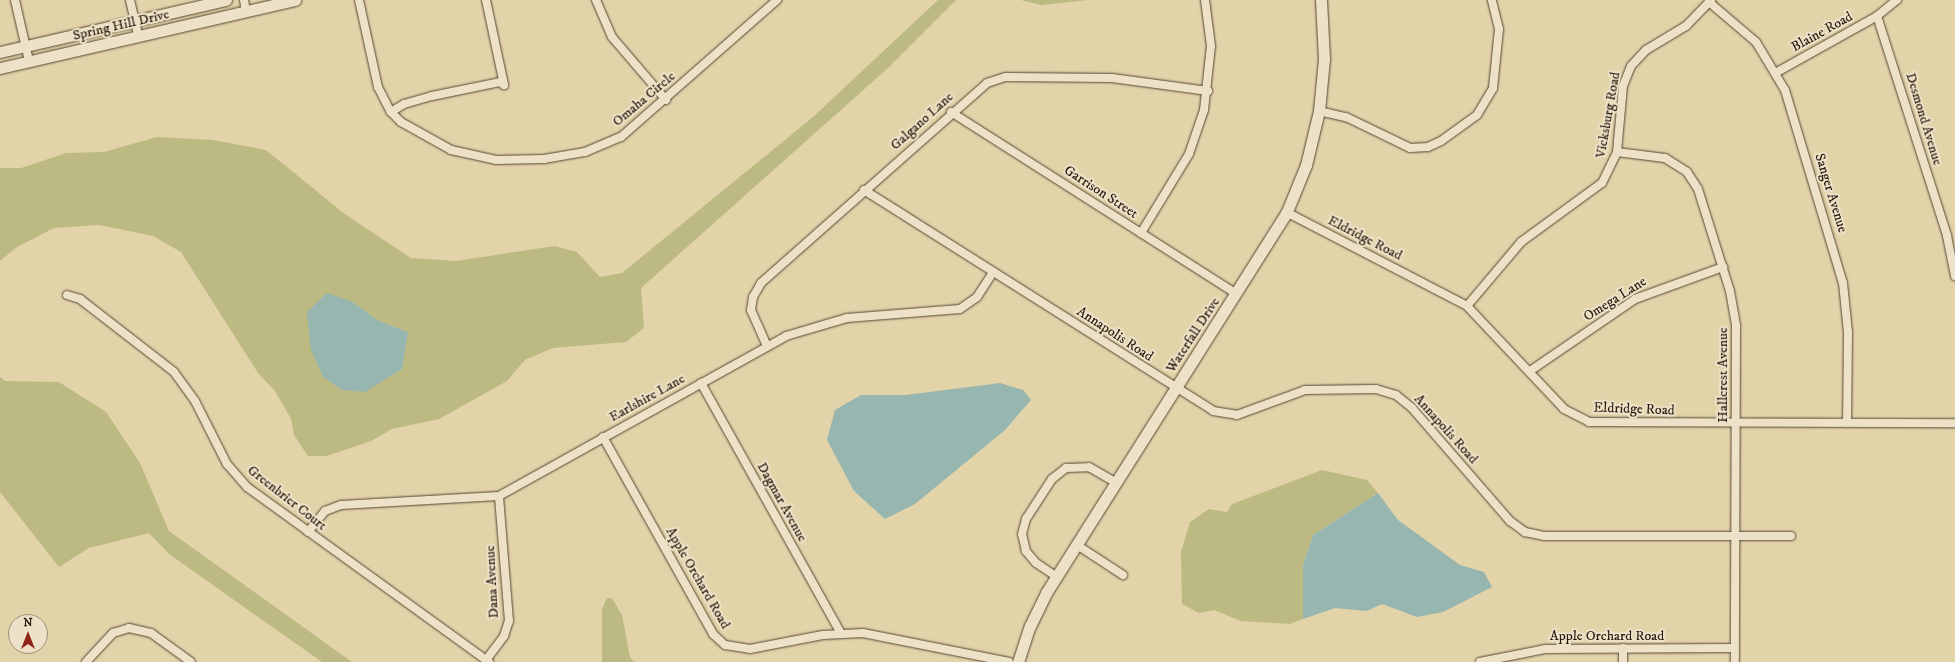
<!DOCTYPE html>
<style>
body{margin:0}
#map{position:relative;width:1955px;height:662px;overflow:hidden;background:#e3d3a9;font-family:"IM FELL DW Pica",serif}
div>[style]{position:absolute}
.green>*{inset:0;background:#bcba82}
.water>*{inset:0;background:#97b6b0}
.roads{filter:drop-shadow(0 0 1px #554633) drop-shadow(0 0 1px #554633)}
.street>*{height:8px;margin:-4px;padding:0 4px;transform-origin:4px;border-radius:4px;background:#ede2c7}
.secondary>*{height:11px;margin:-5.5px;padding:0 5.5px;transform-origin:5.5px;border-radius:5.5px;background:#ede2c7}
span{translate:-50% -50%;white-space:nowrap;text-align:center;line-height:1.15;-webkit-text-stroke:4px #ede2c7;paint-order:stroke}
.street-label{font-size:14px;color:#26170c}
.north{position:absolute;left:8px;top:614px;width:40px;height:40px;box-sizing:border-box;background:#ede2c7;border:1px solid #9d917c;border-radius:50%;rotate:0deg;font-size:11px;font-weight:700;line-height:16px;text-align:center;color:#26170c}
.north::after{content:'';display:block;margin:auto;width:14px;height:18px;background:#8f2418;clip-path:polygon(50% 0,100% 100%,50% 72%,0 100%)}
</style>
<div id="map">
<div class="green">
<div style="clip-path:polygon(evenodd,938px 0,956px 0,887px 69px,641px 288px,644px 328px,626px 342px,553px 348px,525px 360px,507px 381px,439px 419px,392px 429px,371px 441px,327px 456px,308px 456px,294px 435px,291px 419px,275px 391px,258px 373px,181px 252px,153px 236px,99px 225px,54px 228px,17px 247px,0 261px,0 168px,21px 168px,66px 153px,104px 152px,157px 137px,213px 140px,266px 150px,346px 215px,411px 258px,456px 261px,555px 246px,577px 252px,600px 277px,622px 273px,813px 117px,938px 0,353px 302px,377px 320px,408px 332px,307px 312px,353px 302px)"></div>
<div style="clip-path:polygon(1021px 0,1087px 0,1041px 5px)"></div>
<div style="clip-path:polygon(0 377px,5px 381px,59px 382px,106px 412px,140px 463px,169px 531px,352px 662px,322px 662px,169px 554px,149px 533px,89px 548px,59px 567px,0 492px)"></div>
<div style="clip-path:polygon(1322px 470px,1367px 480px,1378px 493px,1313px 535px,1303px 565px,1303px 619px,1290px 624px,1241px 621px,1214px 610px,1199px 613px,1182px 604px,1181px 552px,1190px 522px,1209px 509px,1227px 512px,1232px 504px)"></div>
<div style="clip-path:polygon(607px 598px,612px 598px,622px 615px,630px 657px,634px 662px,602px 662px,602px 609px)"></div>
</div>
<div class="water">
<div style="clip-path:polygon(327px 293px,353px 302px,377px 320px,408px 332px,402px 369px,365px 392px,342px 390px,323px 377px,311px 350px,307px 312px)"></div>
<div style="clip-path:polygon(1000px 383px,1023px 390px,1031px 400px,1005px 430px,915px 504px,885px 519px,854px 491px,827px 440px,835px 410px,861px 395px,906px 395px)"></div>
<div style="clip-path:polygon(1378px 493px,1398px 520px,1460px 565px,1484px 572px,1492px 587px,1443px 612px,1417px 617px,1382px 604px,1367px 611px,1335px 608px,1303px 619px,1303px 565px,1313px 535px)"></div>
</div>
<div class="roads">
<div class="street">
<div style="left:15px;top:0;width:63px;rotate:77.1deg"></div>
<div style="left:130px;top:0;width:37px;rotate:77deg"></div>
<div style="left:244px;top:0;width:11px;rotate:80deg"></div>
<div style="left:359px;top:0;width:89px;rotate:77.7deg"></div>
<div style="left:378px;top:87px;width:28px;rotate:63deg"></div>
<div style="left:391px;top:112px;width:14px;rotate:45deg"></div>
<div style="left:401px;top:122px;width:57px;rotate:29.2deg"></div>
<div style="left:451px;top:150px;width:46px;rotate:12.5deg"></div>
<div style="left:496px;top:160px;width:48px;rotate:-1.2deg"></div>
<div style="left:544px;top:159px;width:42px;rotate:-9.7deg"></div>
<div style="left:585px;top:152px;width:39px;rotate:-23deg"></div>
<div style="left:621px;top:137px;width:208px;rotate:-41.3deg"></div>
<div style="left:486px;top:0;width:87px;rotate:78deg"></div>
<div style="left:596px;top:0;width:40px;rotate:66.6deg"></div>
<div style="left:612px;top:37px;width:83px;rotate:49.4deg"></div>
<div style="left:1709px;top:2px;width:62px;rotate:40.4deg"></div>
<div style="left:1756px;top:42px;width:56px;rotate:58.9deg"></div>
<div style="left:1785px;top:90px;width:202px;rotate:73.3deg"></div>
<div style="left:1843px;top:283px;width:49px;rotate:84.2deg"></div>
<div style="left:1848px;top:332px;width:91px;rotate:90.6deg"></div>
<div style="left:1877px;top:16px;width:231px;rotate:72.3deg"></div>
<div style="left:1947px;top:236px;width:41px;rotate:78.7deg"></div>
<div style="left:1777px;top:72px;width:115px;rotate:-29.2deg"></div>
<div style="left:1877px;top:16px;width:26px;rotate:-39deg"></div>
<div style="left:1319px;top:111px;width:28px;rotate:13deg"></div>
<div style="left:1346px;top:117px;width:71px;rotate:25.8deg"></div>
<div style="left:1410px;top:148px;width:18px;rotate:-3deg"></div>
<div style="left:1428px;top:147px;width:14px;rotate:-25deg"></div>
<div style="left:1441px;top:141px;width:44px;rotate:-35.8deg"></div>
<div style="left:1477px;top:115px;width:31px;rotate:-59deg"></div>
<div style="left:1493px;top:88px;width:59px;rotate:-84.2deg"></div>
<div style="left:1499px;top:29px;width:30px;rotate:-104deg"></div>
<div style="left:391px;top:112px;width:15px;rotate:-32deg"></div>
<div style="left:404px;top:104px;width:29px;rotate:-16deg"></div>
<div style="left:432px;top:96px;width:69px;rotate:-11.6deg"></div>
<div style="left:500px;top:82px;width:5px;rotate:37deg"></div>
<div style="left:951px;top:112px;width:339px;rotate:32.5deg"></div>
<div style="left:1617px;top:152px;width:48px;rotate:7.1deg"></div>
<div style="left:1665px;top:158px;width:26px;rotate:32deg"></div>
<div style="left:1687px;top:172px;width:20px;rotate:57deg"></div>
<div style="left:1698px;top:189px;width:107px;rotate:72.6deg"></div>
<div style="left:1730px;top:291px;width:36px;rotate:80deg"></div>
<div style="left:1736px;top:326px;width:336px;rotate:90.2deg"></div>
<div style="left:864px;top:190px;width:413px;rotate:32.3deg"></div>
<div style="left:1213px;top:411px;width:24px;rotate:9deg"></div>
<div style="left:1237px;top:415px;width:72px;rotate:-20.2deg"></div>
<div style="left:1305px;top:390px;width:71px;rotate:-0.8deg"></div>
<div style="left:1376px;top:389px;width:21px;rotate:17deg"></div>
<div style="left:1396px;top:395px;width:21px;rotate:39deg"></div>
<div style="left:1412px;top:408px;width:150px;rotate:49.1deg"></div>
<div style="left:1510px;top:521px;width:19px;rotate:36deg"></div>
<div style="left:1525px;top:532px;width:19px;rotate:12deg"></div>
<div style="left:1544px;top:536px;width:247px"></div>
<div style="left:1286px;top:212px;width:204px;rotate:27.4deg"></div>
<div style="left:1467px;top:306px;width:141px;rotate:46.7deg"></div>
<div style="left:1564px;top:409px;width:28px;rotate:27deg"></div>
<div style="left:1589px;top:422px;width:366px;rotate:0.2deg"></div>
<div style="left:1141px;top:233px;width:92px;rotate:-58.7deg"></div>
<div style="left:1189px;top:154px;width:46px;rotate:-71.2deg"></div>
<div style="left:1204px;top:110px;width:64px;rotate:-83.8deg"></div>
<div style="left:1211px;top:46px;width:46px;rotate:-97.4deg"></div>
<div style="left:67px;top:295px;width:14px;rotate:17deg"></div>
<div style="left:80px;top:299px;width:119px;rotate:37.8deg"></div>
<div style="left:174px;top:372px;width:36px;rotate:54deg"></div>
<div style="left:195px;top:401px;width:71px;rotate:63.1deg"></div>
<div style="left:227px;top:464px;width:30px;rotate:49deg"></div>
<div style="left:247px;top:487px;width:299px;rotate:35.9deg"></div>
<div style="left:1467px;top:306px;width:84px;rotate:-49.8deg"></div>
<div style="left:1521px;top:242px;width:100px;rotate:-36.1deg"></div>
<div style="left:1602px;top:183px;width:34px;rotate:-64deg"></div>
<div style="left:1617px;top:152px;width:66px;rotate:-84.8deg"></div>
<div style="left:1623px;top:86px;width:22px;rotate:-68deg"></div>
<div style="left:1631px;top:66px;width:22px;rotate:-47deg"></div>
<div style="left:1646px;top:50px;width:47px;rotate:-31deg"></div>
<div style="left:1686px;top:26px;width:36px;rotate:-46deg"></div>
<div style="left:767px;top:346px;width:39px;rotate:-114deg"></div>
<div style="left:751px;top:310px;width:13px;rotate:-81deg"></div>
<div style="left:753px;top:297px;width:16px;rotate:-60deg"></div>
<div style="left:761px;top:283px;width:302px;rotate:-41.5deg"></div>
<div style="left:987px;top:83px;width:20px;rotate:-18deg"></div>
<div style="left:1006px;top:77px;width:106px;rotate:0.5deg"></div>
<div style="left:1112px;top:78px;width:97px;rotate:7.7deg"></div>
<div style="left:1530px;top:371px;width:127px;rotate:-34.4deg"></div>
<div style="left:1635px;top:299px;width:94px;rotate:-20deg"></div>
<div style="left:701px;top:383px;width:287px;rotate:60.8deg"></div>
<div style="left:603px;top:437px;width:226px;rotate:60.8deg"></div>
<div style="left:713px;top:634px;width:16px;rotate:43deg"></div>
<div style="left:725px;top:645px;width:25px;rotate:9deg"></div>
<div style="left:750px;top:649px;width:74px;rotate:-10.9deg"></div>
<div style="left:823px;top:635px;width:40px;rotate:-2.9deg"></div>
<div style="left:863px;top:633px;width:149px;rotate:11.2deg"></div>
<div style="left:308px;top:532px;width:27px;rotate:-51deg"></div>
<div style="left:325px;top:511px;width:17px;rotate:-21deg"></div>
<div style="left:341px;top:505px;width:158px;rotate:-3.3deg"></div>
<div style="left:499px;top:496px;width:329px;rotate:-29.1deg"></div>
<div style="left:786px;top:336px;width:64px;rotate:-16.4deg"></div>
<div style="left:847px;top:318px;width:113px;rotate:-4.6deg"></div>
<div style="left:960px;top:309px;width:21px;rotate:-35deg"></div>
<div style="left:977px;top:297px;width:30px;rotate:-57deg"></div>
<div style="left:1077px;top:545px;width:55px;rotate:33.1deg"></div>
<div style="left:1057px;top:577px;width:25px;rotate:-146deg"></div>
<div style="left:1036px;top:563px;width:16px;rotate:-130deg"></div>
<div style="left:1026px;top:551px;width:17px;rotate:-103deg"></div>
<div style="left:1022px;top:534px;width:16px;rotate:-75deg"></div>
<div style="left:1026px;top:519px;width:48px;rotate:-57deg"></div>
<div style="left:1052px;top:479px;width:18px;rotate:-38deg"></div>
<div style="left:1066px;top:468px;width:23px;rotate:-2deg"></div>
<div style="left:1089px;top:467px;width:32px;rotate:30deg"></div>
<div style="left:486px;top:660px;width:30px;rotate:-53deg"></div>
<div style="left:504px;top:636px;width:16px;rotate:-72deg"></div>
<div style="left:509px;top:621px;width:125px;rotate:-94.6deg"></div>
<div style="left:86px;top:662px;width:40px;rotate:-47deg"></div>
<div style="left:113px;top:633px;width:17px;rotate:-17deg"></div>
<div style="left:129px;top:628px;width:23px;rotate:13deg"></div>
<div style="left:151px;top:633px;width:49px;rotate:35.9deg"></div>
<div style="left:1480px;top:662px;width:66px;rotate:-11.3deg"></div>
<div style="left:1545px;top:649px;width:190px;rotate:-0.3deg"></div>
<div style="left:1623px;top:662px;width:14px;rotate:-90deg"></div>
</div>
<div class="secondary">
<div style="left:0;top:52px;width:232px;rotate:-13deg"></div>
<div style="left:0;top:68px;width:303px;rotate:-13deg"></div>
<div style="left:1018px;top:662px;width:38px;rotate:-72deg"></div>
<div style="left:1030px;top:626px;width:37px;rotate:-64deg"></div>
<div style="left:1046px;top:593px;width:449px;rotate:-57.7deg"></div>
<div style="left:1286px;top:214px;width:53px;rotate:-67.8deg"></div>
<div style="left:1306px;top:165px;width:56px;rotate:-76.5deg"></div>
<div style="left:1319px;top:111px;width:52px;rotate:-84.5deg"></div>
<div style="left:1324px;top:59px;width:59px;rotate:-92.9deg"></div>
</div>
</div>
<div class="street-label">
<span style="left:121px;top:25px;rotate:-13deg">Spring Hill Drive</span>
<span style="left:1822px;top:32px;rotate:-29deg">Blaine Road</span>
<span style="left:644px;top:99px;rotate:-40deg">Omaha Circle</span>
<span style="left:1608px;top:115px;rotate:-80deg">Vicksburg Road</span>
<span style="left:1924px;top:119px;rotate:73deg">Desmond Avenue</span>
<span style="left:922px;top:121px;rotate:-42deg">Galgano Lane</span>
<span style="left:1101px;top:192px;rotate:33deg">Garrison Street</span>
<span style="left:1831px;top:193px;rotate:73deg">Sanger Avenue</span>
<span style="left:1365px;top:238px;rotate:27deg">Eldridge Road</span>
<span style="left:1615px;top:299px;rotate:-32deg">Omega Lane</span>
<span style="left:1115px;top:334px;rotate:33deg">Annapolis Road</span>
<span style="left:1193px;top:335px;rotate:-57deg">Waterfall Drive</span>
<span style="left:1723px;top:375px;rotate:-90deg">Hallcrest Avenue</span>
<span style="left:647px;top:398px;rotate:-29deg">Earlshire Lane</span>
<span style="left:1634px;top:409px;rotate:2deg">Eldridge Road</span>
<span style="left:1446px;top:429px;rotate:48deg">Annapolis Road</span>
<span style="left:287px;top:498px;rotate:38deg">Greenbrier Court</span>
<span style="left:782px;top:502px;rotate:61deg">Dagmar Avenue</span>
<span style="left:698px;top:578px;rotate:60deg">Apple Orchard Road</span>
<span style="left:492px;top:582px;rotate:-93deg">Dana Avenue</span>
<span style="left:1607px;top:636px">Apple Orchard Road</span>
</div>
<div class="north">N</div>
</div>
